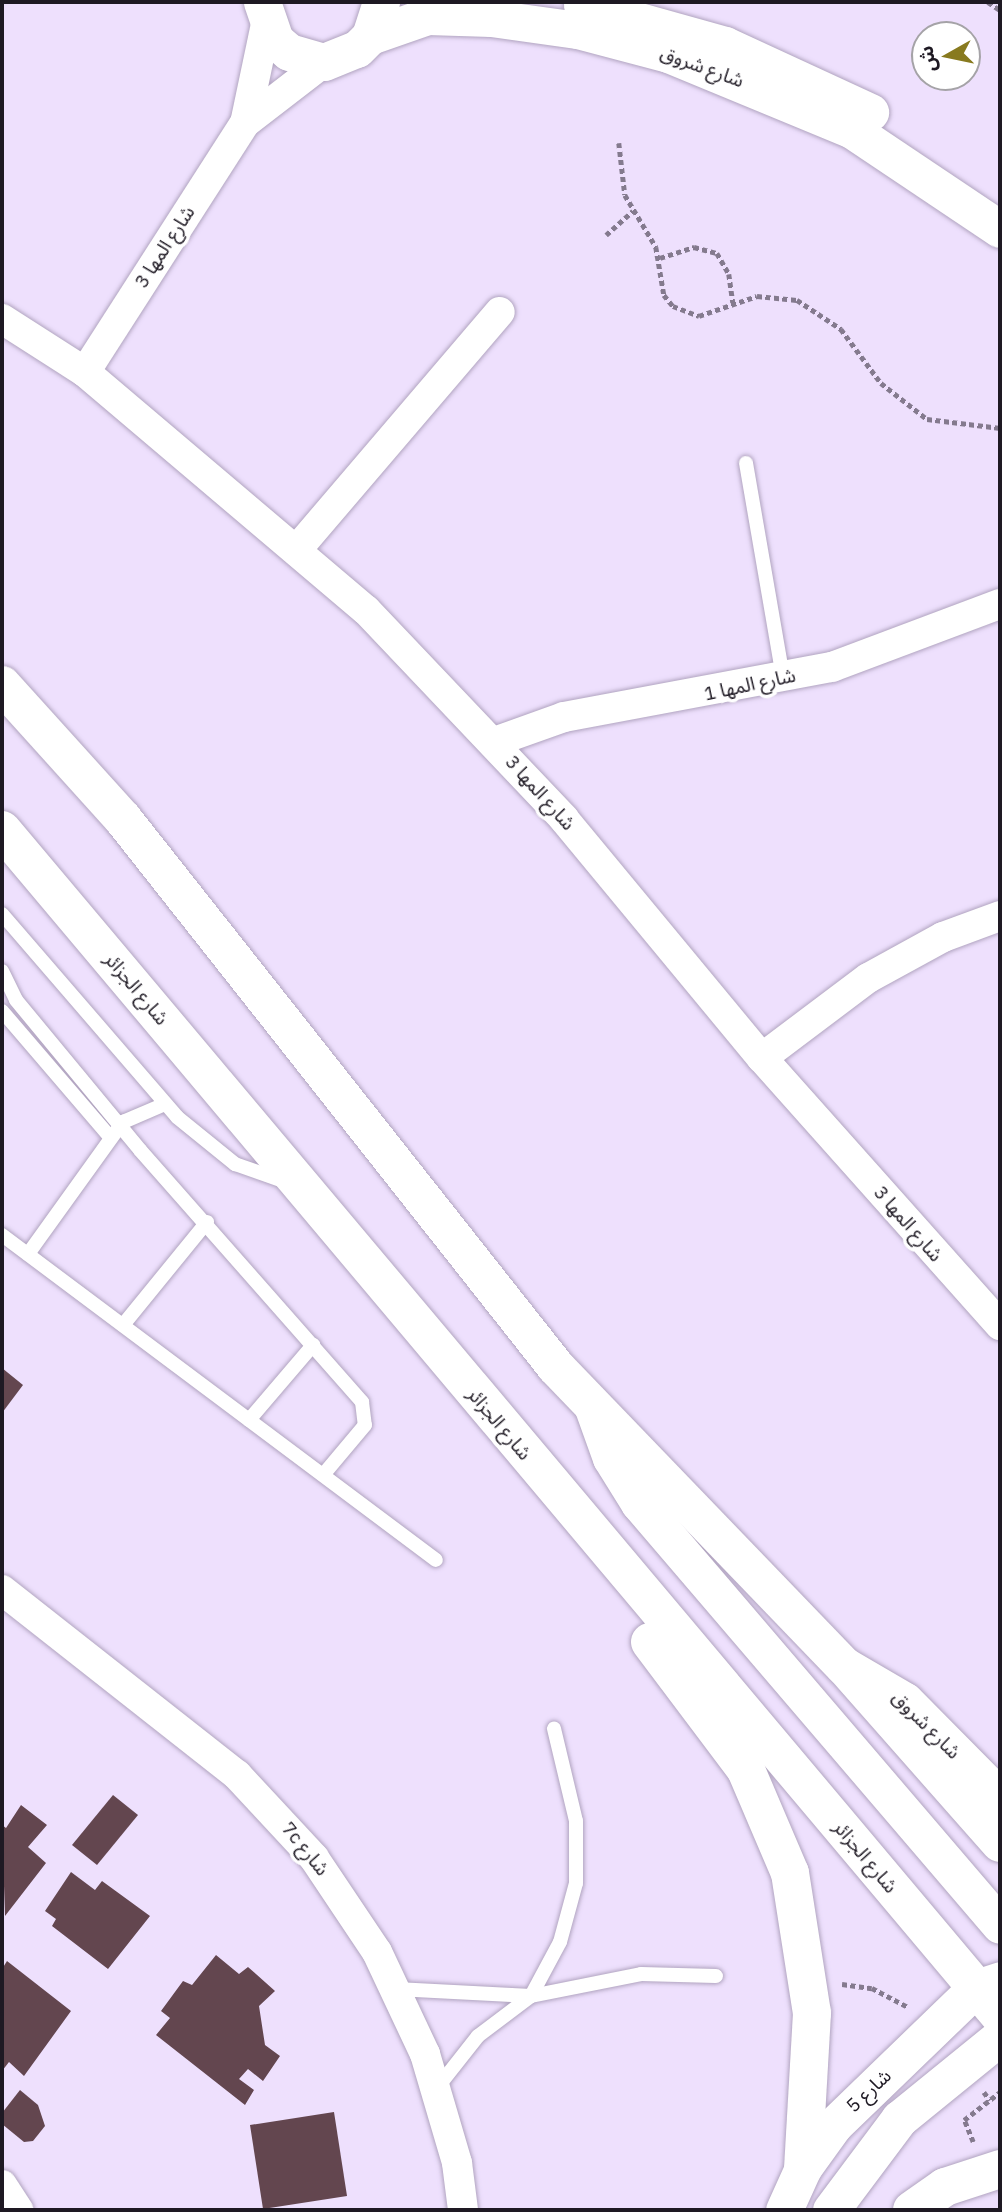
<!DOCTYPE html>
<meta charset="utf-8">
<style>
body{margin:0}
#map{position:relative;width:1002px;height:2212px;overflow:hidden;background:#eee0fd;font-family:"IBM Plex Sans","Noto Sans Arabic",sans-serif}
div>[style]{position:absolute}
.building>*{inset:0;background:#63464f}
.path>*{height:4.5px;margin-top:-2.25px;transform-origin:0;background:repeating-linear-gradient(90deg,#847a8e 0 5px,transparent 0 8.5px)}
.roads{filter:drop-shadow(0 0 2px #b1a4c0) drop-shadow(0 0 2px #b1a4c0)}
.service>*{height:14px;margin:-7px;padding:0 7px;transform-origin:7px;border-radius:7px;background:#fff}
.minor>*{height:30px;margin:-15px;padding:0 15px;transform-origin:15px;border-radius:15px;background:#fff}
.tertiary>*{height:37px;margin:-18.5px;padding:0 18.5px;transform-origin:18.5px;border-radius:18.5px;background:#fff}
.secondary>*{height:38px;margin:-19px;padding:0 19px;transform-origin:19px;border-radius:19px;background:#fff}
span{translate:-50% -50%;white-space:nowrap;text-align:center;line-height:1.15;-webkit-text-stroke:7px #fff;paint-order:stroke}
.street-label{font-size:19px;color:#1e1923}
.frame{position:absolute;inset:0;border:4px solid #1e1923;pointer-events:none}
.north{position:absolute;left:911px;top:21px;width:70px;height:70px;box-sizing:border-box;background:#fff;border:2px solid #a5a3a7;border-radius:50%;rotate:261deg;font-size:19px;font-weight:700;line-height:28px;text-align:center;color:#1e1923}
.north::after{content:'';display:block;margin:auto;width:24px;height:32px;background:#887a1f;clip-path:polygon(50% 0,100% 100%,50% 72%,0 100%)}
</style>
<div id="map">
<div class="building">
<div style="clip-path:polygon(2px 1368px,23px 1385px,2px 1413px)"></div>
<div style="clip-path:polygon(113px 1795px,138px 1815px,97px 1865px,72px 1845px)"></div>
<div style="clip-path:polygon(21px 1805px,47px 1825px,28px 1847px,46px 1863px,5px 1916px,2px 1825px,6px 1828px)"></div>
<div style="clip-path:polygon(71px 1872px,95px 1890px,102px 1881px,150px 1916px,108px 1969px,52px 1926px,56px 1919px,45px 1911px)"></div>
<div style="clip-path:polygon(216px 1955px,239px 1974px,248px 1967px,275px 1991px,259px 2006px,265px 2045px,280px 2056px,263px 2081px,248px 2069px,239px 2079px,254px 2090px,245px 2105px,156px 2035px,170px 2018px,161px 2011px,183px 1981px,192px 1985px)"></div>
<div style="clip-path:polygon(7px 1961px,71px 2011px,24px 2076px,9px 2062px,2px 2071px,2px 1969px)"></div>
<div style="clip-path:polygon(20px 2090px,38px 2105px,45px 2126px,33px 2141px,24px 2142px,2px 2124px,2px 2113px)"></div>
<div style="clip-path:polygon(334px 2112px,347px 2196px,263px 2209px,250px 2125px)"></div>
</div>
<div class="path">
<div style="left:988px;top:2px;width:14px;rotate:34deg"></div>
<div style="left:619px;top:143px;width:52px;rotate:83.4deg"></div>
<div style="left:625px;top:195px;width:61px;rotate:59.2deg"></div>
<div style="left:656px;top:247px;width:49px;rotate:80.5deg"></div>
<div style="left:664px;top:295px;width:14px;rotate:51deg"></div>
<div style="left:673px;top:306px;width:28px;rotate:21deg"></div>
<div style="left:699px;top:316px;width:61px;rotate:-19deg"></div>
<div style="left:757px;top:296px;width:40px;rotate:5.7deg"></div>
<div style="left:797px;top:300px;width:53px;rotate:33.4deg"></div>
<div style="left:841px;top:329px;width:67px;rotate:53.5deg"></div>
<div style="left:881px;top:383px;width:58px;rotate:38deg"></div>
<div style="left:927px;top:419px;width:74px;rotate:7deg"></div>
<div style="left:606px;top:235px;width:36px;rotate:-42deg"></div>
<div style="left:660px;top:258px;width:36px;rotate:-18deg"></div>
<div style="left:694px;top:247px;width:24px;rotate:15deg"></div>
<div style="left:717px;top:253px;width:24px;rotate:60deg"></div>
<div style="left:729px;top:274px;width:29px;rotate:82deg"></div>
<div style="left:842px;top:1984px;width:30px;rotate:8deg"></div>
<div style="left:872px;top:1988px;width:41px;rotate:27.8deg"></div>
<div style="left:984px;top:2092px;width:10px;rotate:53deg"></div>
<div style="left:973px;top:2142px;width:24px;rotate:-112deg"></div>
<div style="left:964px;top:2120px;width:46px;rotate:-37.9deg"></div>
</div>
<div class="roads">
<div class="service">
<div style="left:746px;top:463px;width:218px;rotate:80.2deg"></div>
<div style="left:2px;top:914px;width:268px;rotate:49.2deg"></div>
<div style="left:177px;top:1117px;width:75px;rotate:39deg"></div>
<div style="left:235px;top:1164px;width:54px;rotate:19.4deg"></div>
<div style="left:2px;top:971px;width:32px;rotate:64deg"></div>
<div style="left:16px;top:1000px;width:195px;rotate:50.4deg"></div>
<div style="left:140px;top:1150px;width:336px;rotate:48.6deg"></div>
<div style="left:362px;top:1402px;width:23px;rotate:83deg"></div>
<div style="left:365px;top:1425px;width:65px;rotate:130deg"></div>
<div style="left:2px;top:1011px;width:167px;rotate:49.4deg"></div>
<div style="left:2px;top:1235px;width:542px;rotate:36.83deg"></div>
<div style="left:28px;top:1254px;width:163px;rotate:-54.3deg"></div>
<div style="left:123px;top:1122px;width:46px;rotate:-23.2deg"></div>
<div style="left:123px;top:1325px;width:133px;rotate:-50.8deg"></div>
<div style="left:249px;top:1420px;width:99px;rotate:-49.5deg"></div>
<div style="left:396px;top:1989px;width:135px;rotate:3deg"></div>
<div style="left:531px;top:1996px;width:61px;rotate:-61.8deg"></div>
<div style="left:560px;top:1942px;width:61px;rotate:-74.8deg"></div>
<div style="left:576px;top:1883px;width:62px;rotate:-90deg"></div>
<div style="left:576px;top:1821px;width:95px;rotate:-103.4deg"></div>
<div style="left:437px;top:2088px;width:66px;rotate:-51.7deg"></div>
<div style="left:478px;top:2036px;width:66px;rotate:-37deg"></div>
<div style="left:531px;top:1996px;width:112px;rotate:-11.3deg"></div>
<div style="left:641px;top:1974px;width:75px;rotate:1.5deg"></div>
</div>
<div class="minor">
<div style="left:246px;top:119px;width:97px;rotate:-78.1deg"></div>
<div style="left:2px;top:319px;width:98px;rotate:32.6deg"></div>
<div style="left:85px;top:372px;width:368px;rotate:40.3deg"></div>
<div style="left:366px;top:610px;width:288px;rotate:46.5deg"></div>
<div style="left:564px;top:819px;width:310px;rotate:50.4deg"></div>
<div style="left:85px;top:372px;width:296px;rotate:-57.3deg"></div>
<div style="left:245px;top:123px;width:100px;rotate:-37.7deg"></div>
<div style="left:299px;top:547px;width:309px;rotate:-49.5deg"></div>
<div style="left:494px;top:742px;width:74px;rotate:-19.7deg"></div>
<div style="left:564px;top:717px;width:273px;rotate:-10.6deg"></div>
<div style="left:832px;top:667px;width:179px;rotate:-20.6deg"></div>
<div style="left:1000px;top:916px;width:61px;rotate:159.8deg"></div>
<div style="left:943px;top:937px;width:85px;rotate:151.3deg"></div>
<div style="left:868px;top:978px;width:133px;rotate:143deg"></div>
<div style="left:762px;top:1058px;width:358px;rotate:48.3deg"></div>
<div style="left:2px;top:1590px;width:299px;rotate:38.2deg"></div>
<div style="left:237px;top:1775px;width:113px;rotate:47.1deg"></div>
<div style="left:314px;top:1858px;width:113px;rotate:56.2deg"></div>
<div style="left:377px;top:1952px;width:113px;rotate:64.8deg"></div>
<div style="left:425px;top:2054px;width:114px;rotate:73.6deg"></div>
<div style="left:457px;top:2163px;width:47px;rotate:82.7deg"></div>
<div style="left:2px;top:2185px;width:30px;rotate:57deg"></div>
</div>
<div class="tertiary">
<div style="left:262px;top:2px;width:40px;rotate:71.1deg"></div>
<div style="left:275px;top:40px;width:18px;rotate:41deg"></div>
<div style="left:289px;top:52px;width:36px;rotate:16deg"></div>
<div style="left:324px;top:62px;width:35px;rotate:-22deg"></div>
<div style="left:357px;top:49px;width:18px;rotate:-45deg"></div>
<div style="left:370px;top:36px;width:36px;rotate:-72deg"></div>
<div style="left:582px;top:5px;width:148px;rotate:15.6deg"></div>
<div style="left:725px;top:45px;width:160px;rotate:24.8deg"></div>
<div style="left:370px;top:36px;width:60px;rotate:-19.3deg"></div>
<div style="left:427px;top:16px;width:64px;rotate:1.8deg"></div>
<div style="left:491px;top:18px;width:88px;rotate:7.9deg"></div>
<div style="left:578px;top:30px;width:93px;rotate:14.9deg"></div>
<div style="left:668px;top:54px;width:199px;rotate:22.4deg"></div>
<div style="left:852px;top:130px;width:178px;rotate:33.8deg"></div>
<div style="left:593px;top:1408px;width:53px;rotate:70.2deg"></div>
<div style="left:611px;top:1458px;width:53px;rotate:58.1deg"></div>
<div style="left:639px;top:1503px;width:555px;rotate:49.45deg"></div>
<div style="left:845px;top:1666px;width:69px;rotate:30.3deg"></div>
<div style="left:905px;top:1701px;width:135px;rotate:45.3deg"></div>
<div style="left:784px;top:2210px;width:46px;rotate:-65.7deg"></div>
<div style="left:803px;top:2168px;width:53px;rotate:-54.2deg"></div>
<div style="left:834px;top:2125px;width:197px;rotate:-44deg"></div>
<div style="left:976px;top:1988px;width:25px;rotate:-18deg"></div>
<div style="left:831px;top:2210px;width:114px;rotate:-53.2deg"></div>
<div style="left:899px;top:2119px;width:130px;rotate:-39.1deg"></div>
</div>
<div class="secondary">
<div style="left:2px;top:685px;width:181px;rotate:47.9deg"></div>
<div style="left:123px;top:819px;width:698px;rotate:51.69deg"></div>
<div style="left:556px;top:1367px;width:415px;rotate:46.1deg"></div>
<div style="left:844px;top:1666px;width:236px;rotate:48.6deg"></div>
<div style="left:2px;top:830px;width:1550px;rotate:49.92deg"></div>
<div style="left:650px;top:1642px;width:160px;rotate:53.1deg"></div>
<div style="left:746px;top:1770px;width:112px;rotate:66.9deg"></div>
<div style="left:790px;top:1873px;width:142px;rotate:81.1deg"></div>
<div style="left:812px;top:2013px;width:155px;rotate:93.3deg"></div>
<div style="left:912px;top:2210px;width:40px;rotate:-34.9deg"></div>
<div style="left:945px;top:2187px;width:58px;rotate:-18.1deg"></div>
</div>
</div>
<div class="street-label">
<span style="left:702px;top:67px;rotate:20deg">شارع شروق</span>
<span style="left:165px;top:247px;rotate:-57deg">شارع المها 3</span>
<span style="left:750px;top:685px;rotate:-12deg">شارع المها 1</span>
<span style="left:540px;top:793px;rotate:48deg">شارع المها 3</span>
<span style="left:136px;top:989px;rotate:50deg">شارع الجزائر</span>
<span style="left:908px;top:1224px;rotate:49deg">شارع المها 3</span>
<span style="left:499px;top:1424px;rotate:50deg">شارع الجزائر</span>
<span style="left:926px;top:1725px;rotate:45deg">شارع شروق</span>
<span style="left:305px;top:1849px;rotate:51deg">7c شارع</span>
<span style="left:865px;top:1857px;rotate:50deg">شارع الجزائر</span>
<span style="left:869px;top:2091px;rotate:-43deg">شارع 5</span>
</div>
<div class="frame"></div>
<div class="north">ش</div>
</div>
